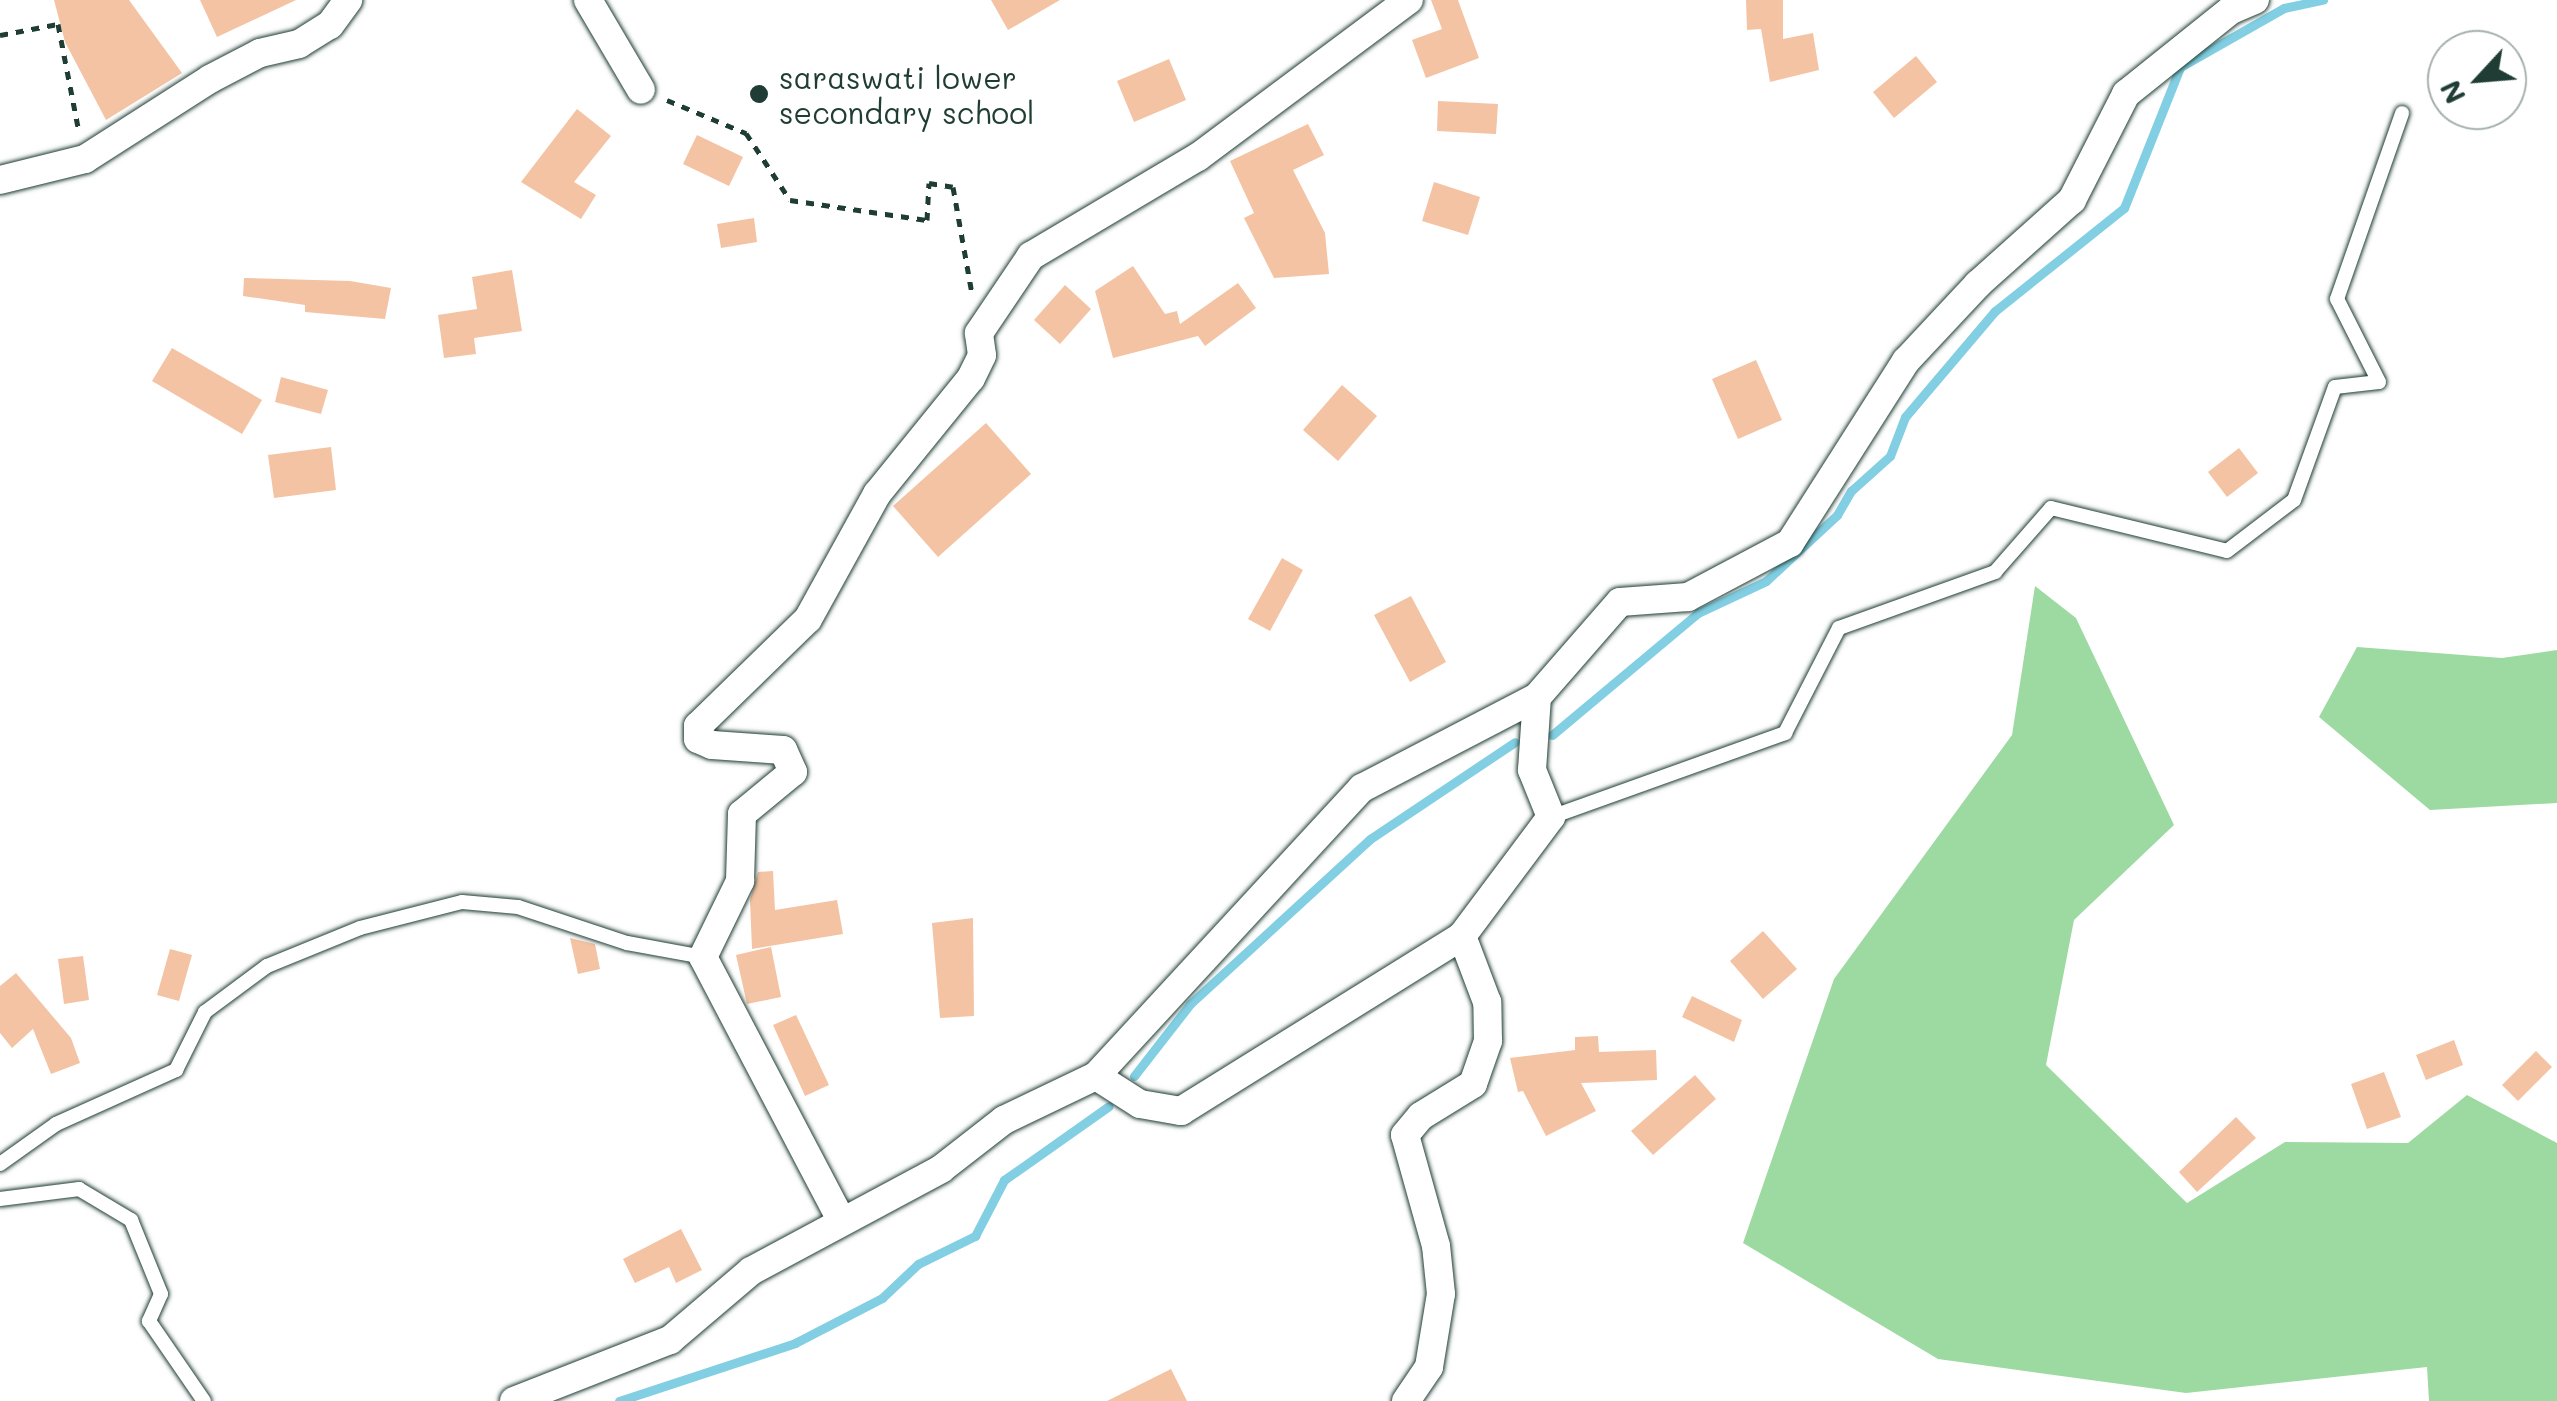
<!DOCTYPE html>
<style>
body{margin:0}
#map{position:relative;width:2557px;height:1401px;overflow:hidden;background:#fff;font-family:Mali,sans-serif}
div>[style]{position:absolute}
.green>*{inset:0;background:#9ddaa2}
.stream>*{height:9px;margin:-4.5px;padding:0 4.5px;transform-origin:4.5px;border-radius:4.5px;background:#82cee2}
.building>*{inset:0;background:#f3c3a3}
.path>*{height:5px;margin-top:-2.5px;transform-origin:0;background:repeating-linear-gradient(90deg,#1f3d34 0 8px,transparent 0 16px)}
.roads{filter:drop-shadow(0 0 2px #1f3d34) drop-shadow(0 0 2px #1f3d34)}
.lane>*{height:14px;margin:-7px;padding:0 7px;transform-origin:7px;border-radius:7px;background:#fff}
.street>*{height:28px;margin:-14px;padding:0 14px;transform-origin:14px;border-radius:14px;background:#fff}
.dots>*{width:28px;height:28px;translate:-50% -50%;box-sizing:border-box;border:5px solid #fff;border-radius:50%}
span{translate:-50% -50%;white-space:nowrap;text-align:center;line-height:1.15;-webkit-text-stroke:8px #fff;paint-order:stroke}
.poi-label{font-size:30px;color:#1f3d34}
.left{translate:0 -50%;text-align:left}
.north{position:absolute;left:2427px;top:30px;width:100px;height:100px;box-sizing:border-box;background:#fff;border:2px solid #a5b1ae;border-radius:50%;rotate:244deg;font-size:28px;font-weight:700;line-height:40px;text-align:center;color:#1f3d34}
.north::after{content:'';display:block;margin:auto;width:35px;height:45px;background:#1f3d34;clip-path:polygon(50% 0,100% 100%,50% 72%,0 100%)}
</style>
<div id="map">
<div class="green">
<div style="clip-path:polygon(2035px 586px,2076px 618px,2174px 825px,2074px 920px,2046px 1065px,2187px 1203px,2285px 1142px,2408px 1143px,2467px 1095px,2557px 1143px,2557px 1401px,2429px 1401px,2427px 1367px,2186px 1393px,1938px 1359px,1743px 1243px,1834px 979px,2012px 735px)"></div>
<div style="clip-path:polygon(2357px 647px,2502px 658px,2557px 650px,2557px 803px,2430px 810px,2319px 717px)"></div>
</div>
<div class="stream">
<div style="left:1552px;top:735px;width:190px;rotate:-39.9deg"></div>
<div style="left:1698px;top:613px;width:75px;rotate:-25.2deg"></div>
<div style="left:1766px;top:581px;width:97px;rotate:-42.9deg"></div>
<div style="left:1837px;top:515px;width:28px;rotate:-60deg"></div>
<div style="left:1851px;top:491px;width:52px;rotate:-41.9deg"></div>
<div style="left:1890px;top:456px;width:42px;rotate:-69deg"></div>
<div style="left:1905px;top:417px;width:139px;rotate:-49.7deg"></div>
<div style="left:1995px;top:311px;width:165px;rotate:-38.6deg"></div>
<div style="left:2124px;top:208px;width:152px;rotate:-68.3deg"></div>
<div style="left:2180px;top:67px;width:120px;rotate:-29.6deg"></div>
<div style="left:2284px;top:8px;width:40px;rotate:-12deg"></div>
<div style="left:1134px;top:1076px;width:91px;rotate:-52.1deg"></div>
<div style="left:1190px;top:1004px;width:244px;rotate:-42.5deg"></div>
<div style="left:1370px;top:839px;width:174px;rotate:-33.8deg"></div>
<div style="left:619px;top:1401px;width:185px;rotate:-18.2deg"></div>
<div style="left:795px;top:1343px;width:98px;rotate:-27.3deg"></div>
<div style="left:882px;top:1298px;width:50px;rotate:-43.4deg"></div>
<div style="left:918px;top:1264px;width:64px;rotate:-26.2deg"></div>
<div style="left:975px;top:1236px;width:63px;rotate:-62.6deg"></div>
<div style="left:1004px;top:1180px;width:128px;rotate:-35.2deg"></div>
</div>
<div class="building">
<div style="clip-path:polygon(54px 0,129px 0,182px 73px,106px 120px,65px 42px)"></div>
<div style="clip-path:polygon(200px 0,296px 0,217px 37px)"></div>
<div style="clip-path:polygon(991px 0,1060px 0,1008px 30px)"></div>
<div style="clip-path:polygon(1431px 0,1458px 0,1479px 58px,1426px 78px,1412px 40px,1442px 29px)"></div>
<div style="clip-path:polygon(1746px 0,1783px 0,1783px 39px,1813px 33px,1819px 70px,1770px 82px,1761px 29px,1747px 30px)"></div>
<div style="clip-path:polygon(1916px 56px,1937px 82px,1894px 118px,1873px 92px)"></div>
<div style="clip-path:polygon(1169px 59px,1186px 100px,1134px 122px,1117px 81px)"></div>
<div style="clip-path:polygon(1438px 101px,1498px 104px,1496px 134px,1437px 131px)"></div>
<div style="clip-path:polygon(577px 109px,611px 136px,574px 182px,596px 195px,581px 219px,521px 182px)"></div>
<div style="clip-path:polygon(1308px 124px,1324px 155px,1293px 170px,1325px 233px,1329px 274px,1274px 278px,1244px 218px,1254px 213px,1230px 161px)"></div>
<div style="clip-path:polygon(697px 135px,743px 157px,729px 186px,683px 164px)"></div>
<div style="clip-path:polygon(1434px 182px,1480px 197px,1468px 235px,1422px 221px)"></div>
<div style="clip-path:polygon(754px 218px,757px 242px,721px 248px,717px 224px)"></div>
<div style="clip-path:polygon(1133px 266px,1165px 314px,1177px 311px,1180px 324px,1238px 283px,1256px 308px,1205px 346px,1198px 336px,1113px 358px,1095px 291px)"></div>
<div style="clip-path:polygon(512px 270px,522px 331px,474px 338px,476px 354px,444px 358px,438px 315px,477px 309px,472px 277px)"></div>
<div style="clip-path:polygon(244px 278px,350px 281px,391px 288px,385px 319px,305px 312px,305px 305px,243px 296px)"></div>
<div style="clip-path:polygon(1065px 285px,1091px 309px,1060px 344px,1034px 320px)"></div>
<div style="clip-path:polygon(172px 348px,262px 400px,242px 434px,152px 381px)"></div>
<div style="clip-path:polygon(1756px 360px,1782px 420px,1738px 439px,1712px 379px)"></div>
<div style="clip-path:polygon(281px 377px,328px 390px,321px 414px,275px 402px)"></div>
<div style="clip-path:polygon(1342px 385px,1377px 416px,1338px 461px,1303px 430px)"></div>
<div style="clip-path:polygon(986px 423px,1031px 474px,938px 557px,893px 506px)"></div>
<div style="clip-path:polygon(331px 447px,336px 490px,274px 498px,268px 455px)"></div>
<div style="clip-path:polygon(2239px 448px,2258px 473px,2227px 497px,2208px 472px)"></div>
<div style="clip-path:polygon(1282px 558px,1303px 570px,1270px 631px,1248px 619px)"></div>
<div style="clip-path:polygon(1411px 596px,1446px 662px,1410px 682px,1374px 615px)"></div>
<div style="clip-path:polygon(773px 871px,775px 910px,837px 900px,843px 934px,752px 949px,750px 900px,758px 872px)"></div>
<div style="clip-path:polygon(973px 918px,974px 1016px,940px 1018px,932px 923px)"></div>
<div style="clip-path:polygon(1763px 931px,1797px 969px,1763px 999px,1730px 961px)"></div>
<div style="clip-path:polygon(570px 938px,595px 944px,600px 969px,578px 974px)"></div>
<div style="clip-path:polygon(771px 947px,781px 997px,747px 1004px,736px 955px)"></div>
<div style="clip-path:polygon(170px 949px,192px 955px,179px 1001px,157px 995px)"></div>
<div style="clip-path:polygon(83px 956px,89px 1000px,64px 1004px,58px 959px)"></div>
<div style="clip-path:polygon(16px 973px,71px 1038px,80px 1063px,51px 1074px,33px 1029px,12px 1048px,0 1033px,0 986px)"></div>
<div style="clip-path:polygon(1692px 996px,1742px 1020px,1734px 1042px,1682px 1017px)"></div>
<div style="clip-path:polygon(796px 1015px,829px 1085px,805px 1096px,773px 1025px)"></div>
<div style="clip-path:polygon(1598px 1036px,1599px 1052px,1656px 1050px,1657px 1080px,1581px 1083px,1596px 1111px,1546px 1136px,1523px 1091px,1518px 1092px,1510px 1058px,1575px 1050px,1575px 1037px)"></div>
<div style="clip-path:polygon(2454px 1040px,2463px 1065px,2426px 1080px,2416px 1055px)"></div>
<div style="clip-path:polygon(2536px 1051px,2552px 1067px,2518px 1101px,2502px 1085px)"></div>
<div style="clip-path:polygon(2384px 1072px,2401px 1117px,2367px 1129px,2351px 1084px)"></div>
<div style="clip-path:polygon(1695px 1075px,1716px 1099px,1653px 1155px,1631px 1131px)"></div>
<div style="clip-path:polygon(2236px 1117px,2256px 1138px,2197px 1192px,2179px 1172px)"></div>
<div style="clip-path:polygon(681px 1229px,702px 1270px,676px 1283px,669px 1267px,635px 1283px,623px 1259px)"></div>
<div style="clip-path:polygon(1171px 1369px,1187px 1401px,1107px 1401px)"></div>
</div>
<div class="path">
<div style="left:0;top:35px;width:59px;rotate:-10.7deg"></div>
<div style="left:58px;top:24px;width:110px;rotate:79deg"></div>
<div style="left:667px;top:100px;width:86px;rotate:22.7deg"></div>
<div style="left:746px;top:133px;width:80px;rotate:56.7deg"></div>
<div style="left:790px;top:200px;width:138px;rotate:8.3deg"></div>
<div style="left:927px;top:220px;width:37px;rotate:-87deg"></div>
<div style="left:929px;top:183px;width:24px;rotate:9deg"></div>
<div style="left:953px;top:187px;width:109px;rotate:79.9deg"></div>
</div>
<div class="roads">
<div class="lane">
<div style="left:1551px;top:817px;width:249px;rotate:-19.7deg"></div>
<div style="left:1785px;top:733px;width:118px;rotate:-62.8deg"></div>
<div style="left:1839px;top:628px;width:166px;rotate:-19.7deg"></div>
<div style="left:1995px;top:572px;width:85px;rotate:-48.8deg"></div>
<div style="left:2051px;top:508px;width:181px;rotate:13.7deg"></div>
<div style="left:2227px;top:551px;width:84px;rotate:-37.3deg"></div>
<div style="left:2294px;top:500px;width:120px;rotate:-70.1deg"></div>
<div style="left:2335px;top:387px;width:44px;rotate:-6.5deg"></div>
<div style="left:2379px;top:382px;width:93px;rotate:-116.8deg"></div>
<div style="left:2337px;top:299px;width:197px;rotate:-70.7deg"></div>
<div style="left:0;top:1164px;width:69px;rotate:-35.5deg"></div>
<div style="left:56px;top:1124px;width:132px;rotate:-24.2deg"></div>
<div style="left:176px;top:1070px;width:65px;rotate:-63.4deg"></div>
<div style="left:205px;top:1012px;width:77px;rotate:-36.6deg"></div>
<div style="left:267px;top:966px;width:100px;rotate:-22.2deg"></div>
<div style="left:360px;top:928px;width:105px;rotate:-14.3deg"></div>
<div style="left:462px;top:902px;width:56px;rotate:5.1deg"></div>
<div style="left:518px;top:907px;width:115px;rotate:18.3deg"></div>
<div style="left:627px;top:943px;width:77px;rotate:10.4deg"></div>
<div style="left:0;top:1199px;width:80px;rotate:-7.2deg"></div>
<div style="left:79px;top:1189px;width:61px;rotate:30.8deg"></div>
<div style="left:131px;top:1220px;width:80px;rotate:67.9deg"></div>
<div style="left:161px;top:1294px;width:30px;rotate:114deg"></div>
<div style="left:149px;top:1321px;width:97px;rotate:55.5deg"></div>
</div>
<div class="street">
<div style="left:588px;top:0;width:104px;rotate:59.5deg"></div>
<div style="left:0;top:180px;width:88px;rotate:-13.9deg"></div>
<div style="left:85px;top:159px;width:148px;rotate:-32.6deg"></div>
<div style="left:210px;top:79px;width:56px;rotate:-27.5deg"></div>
<div style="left:260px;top:53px;width:40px;rotate:-13deg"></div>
<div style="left:299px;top:44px;width:36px;rotate:-32deg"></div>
<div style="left:330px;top:25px;width:31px;rotate:-54deg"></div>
<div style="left:1096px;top:1076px;width:52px;rotate:32.5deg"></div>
<div style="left:1140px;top:1104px;width:42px;rotate:9.7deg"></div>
<div style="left:1181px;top:1111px;width:331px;rotate:-31.9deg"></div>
<div style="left:1462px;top:936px;width:149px;rotate:-53.2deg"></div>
<div style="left:1551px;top:817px;width:51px;rotate:-112deg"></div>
<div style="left:1532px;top:770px;width:73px;rotate:-86.1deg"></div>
<div style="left:840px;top:1218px;width:295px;rotate:-117.7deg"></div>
<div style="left:703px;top:957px;width:85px;rotate:-64deg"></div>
<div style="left:740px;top:881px;width:67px;rotate:-88.3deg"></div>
<div style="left:742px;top:814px;width:66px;rotate:-39.5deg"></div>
<div style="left:793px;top:772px;width:24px;rotate:-114deg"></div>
<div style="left:783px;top:750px;width:71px;rotate:-176deg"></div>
<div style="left:712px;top:745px;width:15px;rotate:-157deg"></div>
<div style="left:698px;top:739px;width:13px;rotate:-90deg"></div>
<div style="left:698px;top:726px;width:153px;rotate:-44.2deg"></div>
<div style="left:808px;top:619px;width:143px;rotate:-61.1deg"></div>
<div style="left:877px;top:494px;width:149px;rotate:-51deg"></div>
<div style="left:971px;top:378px;width:25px;rotate:-64deg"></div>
<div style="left:982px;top:355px;width:22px;rotate:-98deg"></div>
<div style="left:979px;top:333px;width:93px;rotate:-56deg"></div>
<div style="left:1031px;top:256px;width:194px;rotate:-30.7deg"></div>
<div style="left:1198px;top:157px;width:263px;rotate:-36.7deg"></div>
<div style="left:514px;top:1401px;width:168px;rotate:-21.4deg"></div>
<div style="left:670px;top:1340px;width:106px;rotate:-40.4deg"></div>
<div style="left:751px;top:1271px;width:216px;rotate:-28.2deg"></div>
<div style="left:941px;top:1169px;width:80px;rotate:-37.9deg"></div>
<div style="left:1004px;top:1120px;width:102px;rotate:-25.6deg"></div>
<div style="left:1096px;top:1076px;width:392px;rotate:-47.3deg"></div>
<div style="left:1362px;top:788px;width:197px;rotate:-27.5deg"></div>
<div style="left:1537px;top:697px;width:126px;rotate:-48.9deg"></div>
<div style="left:1620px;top:602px;width:68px;rotate:-4.2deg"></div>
<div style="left:1688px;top:597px;width:115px;rotate:-27.9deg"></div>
<div style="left:1790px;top:543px;width:216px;rotate:-57.5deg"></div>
<div style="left:1906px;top:361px;width:105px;rotate:-46.9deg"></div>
<div style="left:1978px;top:284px;width:126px;rotate:-41.8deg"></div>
<div style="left:2072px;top:200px;width:119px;rotate:-63deg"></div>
<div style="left:2126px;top:94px;width:134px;rotate:-38.7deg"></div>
<div style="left:2231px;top:10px;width:26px;rotate:-23deg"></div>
<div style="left:1406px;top:1401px;width:41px;rotate:-55.9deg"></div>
<div style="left:1429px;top:1367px;width:74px;rotate:-80.7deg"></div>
<div style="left:1441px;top:1294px;width:48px;rotate:-95.9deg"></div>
<div style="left:1436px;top:1246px;width:115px;rotate:-105.6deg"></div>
<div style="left:1405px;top:1135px;width:25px;rotate:-50deg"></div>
<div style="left:1421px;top:1116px;width:61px;rotate:-31.6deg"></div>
<div style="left:1473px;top:1084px;width:46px;rotate:-70.8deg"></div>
<div style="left:1488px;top:1041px;width:39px;rotate:-91deg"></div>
<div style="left:1487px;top:1002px;width:71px;rotate:-110.7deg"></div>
</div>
</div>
<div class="dots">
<div style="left:759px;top:94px;background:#1f3d34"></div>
</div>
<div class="poi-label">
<span class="left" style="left:779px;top:94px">saraswati lower<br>secondary school</span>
</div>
<div class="north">N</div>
</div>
